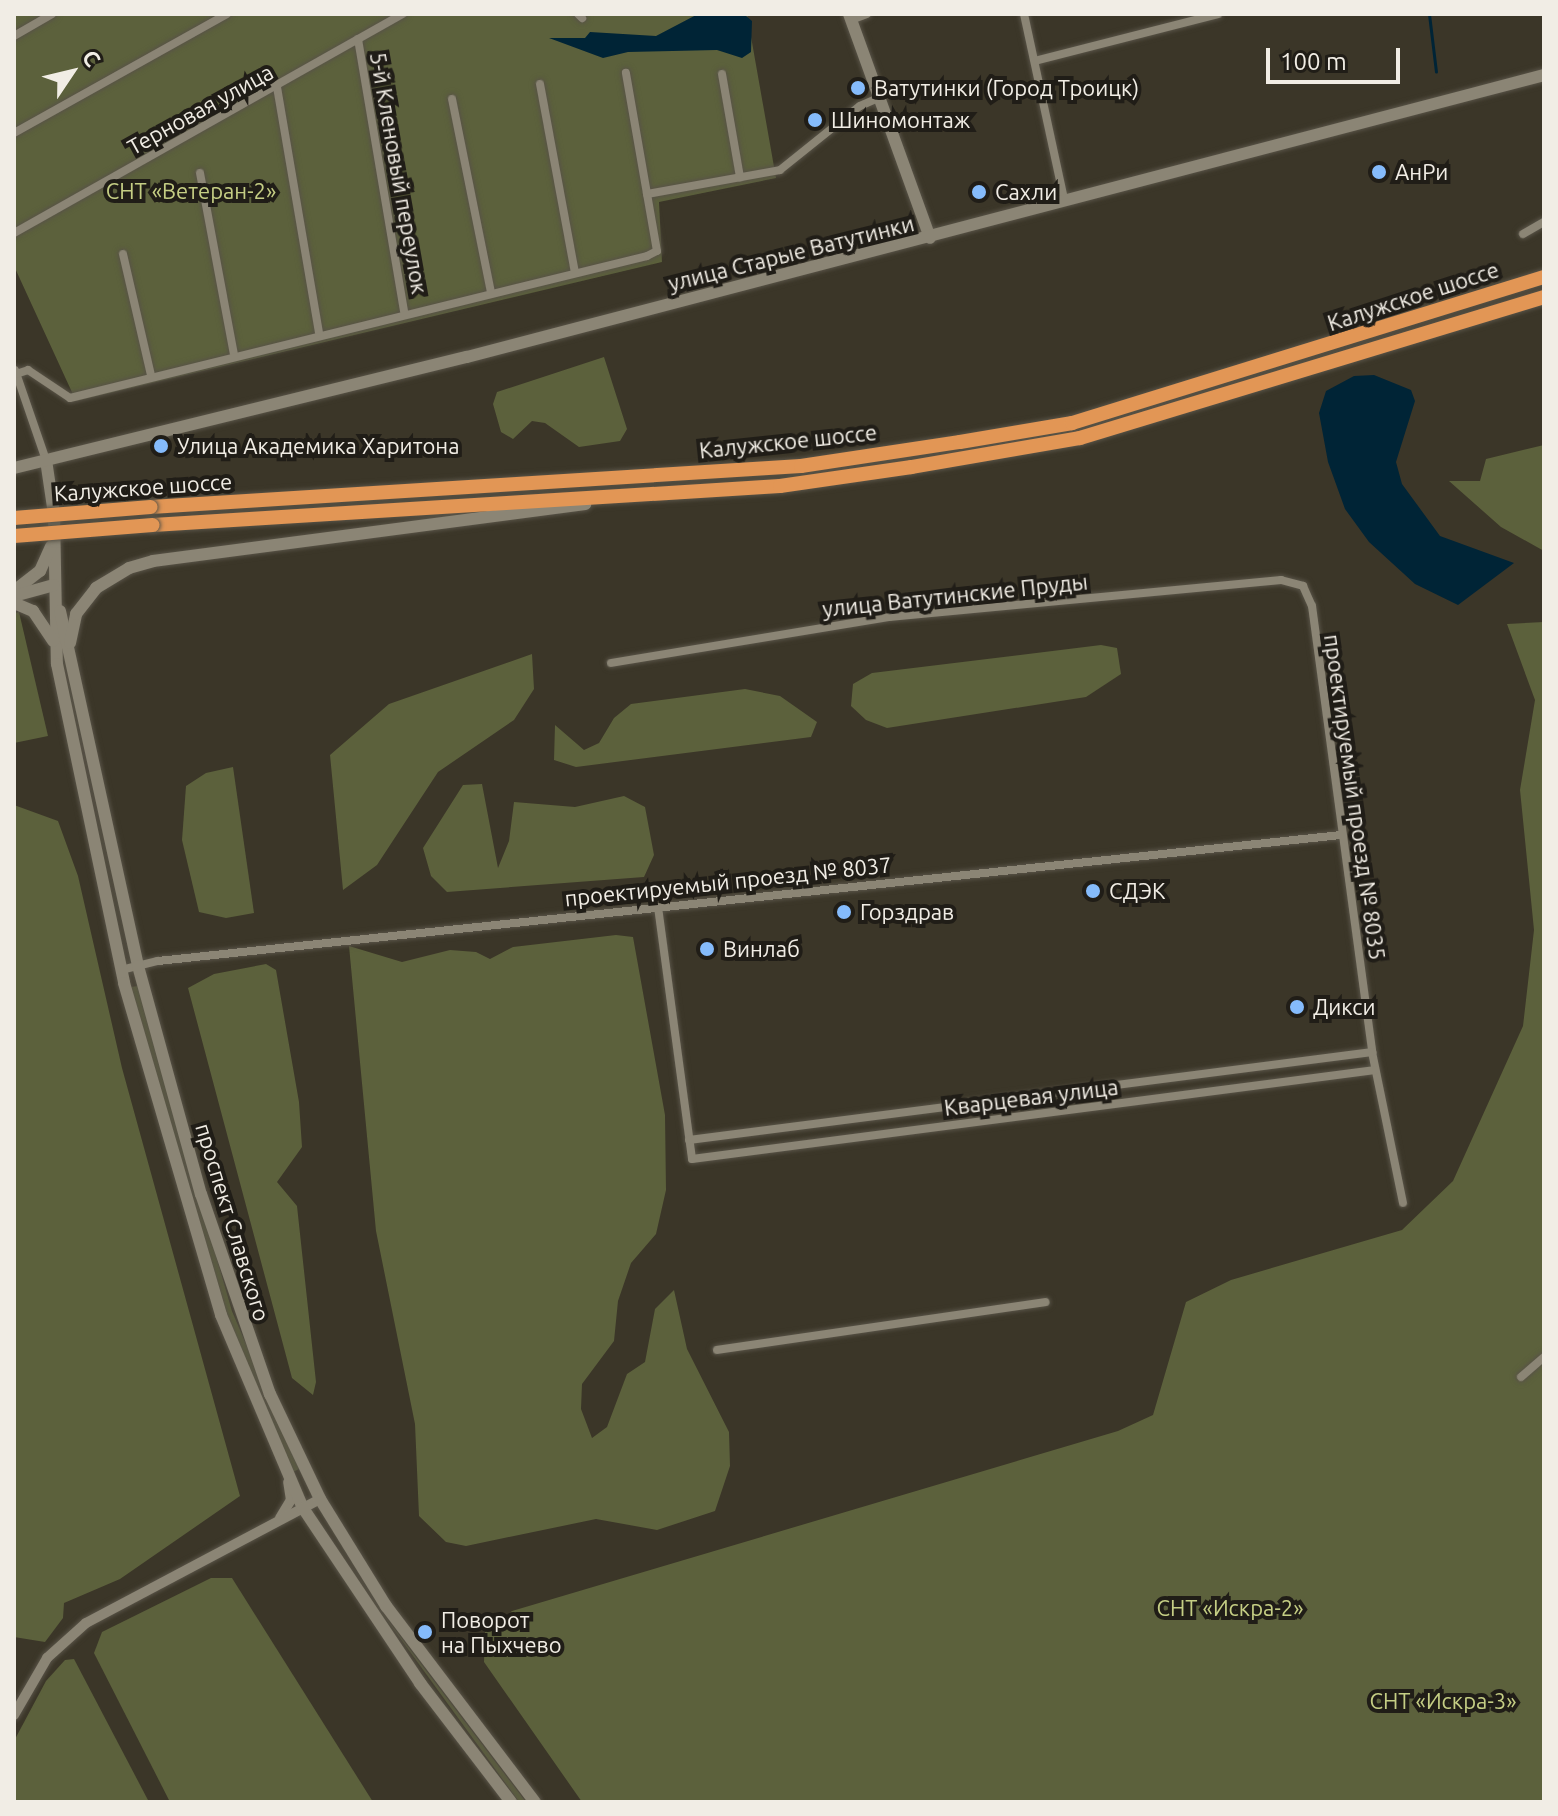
<!DOCTYPE html>
<meta charset="utf-8">
<style>
body{margin:0}
#map{position:relative;width:1558px;height:1816px;overflow:hidden;background:#3b3628;font-family:Ubuntu,sans-serif}
div>[style]{position:absolute}
.green>*{inset:0;background:#5c613c}
.water>*{inset:0;background:#002436}
.stream>*{height:3px;margin:-1.5px;padding:0 1.5px;transform-origin:1.5px;border-radius:1.5px;background:#002436}
.roads{filter:drop-shadow(0 0 2px #585347) drop-shadow(0 0 2px #585347)}
.minor>*{height:8px;margin:-4px;padding:0 4px;transform-origin:4px;border-radius:4px;background:#8b8575}
.tertiary>*{height:10px;margin:-5px;padding:0 5px;transform-origin:5px;border-radius:5px;background:#8b8575}
.secondary>*{height:12px;margin:-6px;padding:0 6px;transform-origin:6px;border-radius:6px;background:#8b8575}
.trunk>*{height:14px;margin:-7px;padding:0 7px;transform-origin:7px;border-radius:7px;background:#e29655}
.bridges{filter:drop-shadow(0 0 2px #585347) drop-shadow(0 0 2px #585347)}
.trunk-bridge>*{height:14px;margin:-7px;padding:0 7px;transform-origin:7px;border-radius:7px;background:#e29655}
.dots>*{width:22px;height:22px;translate:-50% -50%;box-sizing:border-box;border:4px solid #201d17;border-radius:50%}
span{translate:-50% -50%;white-space:nowrap;text-align:center;line-height:1.15;-webkit-text-stroke:8px #201d17;paint-order:stroke}
.poi-label{font-size:22px;color:#f1ede5}
.left{translate:0 -50%;text-align:left}
.street-label{font-size:22px;color:#f1ede5}
.park-label{font-size:22px;color:#c5ce84}
.frame{position:absolute;inset:0;border:16px solid #f1ede5;pointer-events:none}
.north{position:absolute;left:32px;top:32px;width:80px;height:80px;-webkit-text-stroke:6px #201d17;paint-order:stroke;rotate:55deg;font-size:22px;font-weight:700;line-height:32px;text-align:center;color:#f1ede5}
.north::after{content:'';display:block;margin:auto;width:28px;height:36px;background:#f1ede5;clip-path:polygon(50% 0,100% 100%,50% 72%,0 100%)}
.scale{position:absolute;left:1266px;top:48px;width:134px;height:36px;box-sizing:border-box;border:4px solid #f1ede5;border-top:0;padding-left:10px;font-size:24px;line-height:28px;white-space:nowrap;color:#f1ede5;-webkit-text-stroke:6px #201d17;paint-order:stroke}
</style>
<div id="map">
<div class="green">
<div style="clip-path:polygon(14px 14px,747px 14px,776px 178px,659px 202px,662px 262px,76px 401px,14px 266px)"></div>
<div style="clip-path:polygon(604px 357px,627px 429px,620px 441px,579px 447px,545px 423px,532px 421px,513px 439px,501px 432px,493px 404px,497px 392px)"></div>
<div style="clip-path:polygon(1544px 445px,1544px 551px,1501px 527px,1449px 481px,1480px 481px,1486px 459px)"></div>
<div style="clip-path:polygon(19px 612px,48px 736px,14px 743px,14px 613px)"></div>
<div style="clip-path:polygon(1544px 622px,1544px 1802px,582px 1802px,484px 1662px,485px 1632px,512px 1611px,1118px 1431px,1153px 1415px,1186px 1302px,1231px 1280px,1402px 1230px,1453px 1181px,1523px 1026px,1534px 930px,1520px 790px,1535px 700px,1507px 624px)"></div>
<div style="clip-path:polygon(1101px 645px,1117px 648px,1121px 674px,1086px 697px,887px 728px,866px 720px,851px 706px,853px 684px,872px 673px)"></div>
<div style="clip-path:polygon(532px 654px,534px 689px,514px 720px,438px 772px,377px 865px,343px 890px,330px 755px,389px 704px)"></div>
<div style="clip-path:polygon(745px 689px,780px 696px,817px 722px,811px 737px,576px 767px,554px 760px,555px 725px,584px 750px,599px 743px,614px 718px,631px 704px)"></div>
<div style="clip-path:polygon(233px 767px,254px 913px,226px 918px,199px 912px,182px 840px,186px 786px,206px 773px)"></div>
<div style="clip-path:polygon(482px 784px,498px 868px,509px 841px,514px 802px,575px 807px,624px 796px,645px 807px,654px 855px,644px 877px,447px 892px,431px 876px,423px 848px,463px 785px)"></div>
<div style="clip-path:polygon(14px 805px,58px 821px,78px 876px,122px 1068px,240px 1496px,120px 1579px,64px 1603px,63px 1618px,45px 1642px,14px 1637px)"></div>
<div style="clip-path:polygon(616px 935px,633px 937px,665px 1115px,666px 1190px,656px 1234px,631px 1263px,618px 1301px,614px 1341px,582px 1384px,581px 1409px,592px 1438px,607px 1427px,627px 1374px,645px 1362px,655px 1309px,674px 1290px,687px 1349px,729px 1432px,730px 1466px,715px 1511px,657px 1530px,596px 1519px,466px 1546px,446px 1542px,419px 1516px,415px 1424px,376px 1231px,349px 946px,402px 962px,450px 950px,476px 952px,490px 959px,513px 947px)"></div>
<div style="clip-path:polygon(266px 964px,276px 970px,299px 1102px,302px 1147px,277px 1182px,297px 1206px,316px 1382px,313px 1395px,292px 1378px,188px 988px,214px 974px)"></div>
<div style="clip-path:polygon(138px 986px,232px 1311px,299px 1469px,293px 1472px,227px 1314px,131px 987px)"></div>
<div style="clip-path:polygon(211px 1578px,232px 1578px,373px 1802px,170px 1802px,94px 1653px,102px 1632px)"></div>
<div style="clip-path:polygon(379px 1609px,400px 1636px,526px 1802px,519px 1802px)"></div>
<div style="clip-path:polygon(74px 1659px,149px 1802px,14px 1802px,14px 1741px,46px 1681px,65px 1660px)"></div>
</div>
<div class="water">
<div style="clip-path:polygon(698px 14px,745px 15px,752px 21px,751px 52px,742px 58px,717px 50px,628px 52px,603px 58px,549px 38px,585px 38px,590px 32px,656px 36px)"></div>
<div style="clip-path:polygon(1374px 375px,1411px 390px,1415px 401px,1396px 462px,1402px 484px,1440px 536px,1514px 563px,1458px 605px,1415px 584px,1369px 542px,1345px 509px,1328px 462px,1319px 413px,1326px 391px,1354px 376px)"></div>
</div>
<div class="stream">
<div style="left:1429px;top:14px;width:58px;rotate:83.1deg"></div>
</div>
<div class="roads">
<div class="minor">
<div style="left:578px;top:14px;width:6px;rotate:45deg"></div>
<div style="left:1024px;top:14px;width:189px;rotate:77.8deg"></div>
<div style="left:851px;top:20px;width:17px;rotate:-21deg"></div>
<div style="left:14px;top:36px;width:44px;rotate:-30.1deg"></div>
<div style="left:358px;top:39px;width:277px;rotate:80.4deg"></div>
<div style="left:1035px;top:61px;width:189px;rotate:-14.4deg"></div>
<div style="left:722px;top:74px;width:105px;rotate:80.1deg"></div>
<div style="left:540px;top:84px;width:191px;rotate:79.5deg"></div>
<div style="left:277px;top:87px;width:250px;rotate:80.3deg"></div>
<div style="left:452px;top:99px;width:198px;rotate:78.6deg"></div>
<div style="left:14px;top:133px;width:244px;rotate:-29.2deg"></div>
<div style="left:200px;top:173px;width:184px;rotate:79.4deg"></div>
<div style="left:647px;top:194px;width:135px;rotate:-10.2deg"></div>
<div style="left:780px;top:170px;width:102px;rotate:-38.7deg"></div>
<div style="left:860px;top:106px;width:22px;rotate:-24deg"></div>
<div style="left:14px;top:233px;width:446px;rotate:-29.4deg"></div>
<div style="left:1523px;top:234px;width:24px;rotate:-30deg"></div>
<div style="left:123px;top:254px;width:124px;rotate:77deg"></div>
<div style="left:15px;top:370px;width:95px;rotate:71deg"></div>
<div style="left:16px;top:374px;width:13px;rotate:-18deg"></div>
<div style="left:28px;top:370px;width:50px;rotate:33.7deg"></div>
<div style="left:70px;top:398px;width:594px;rotate:-13.83deg"></div>
<div style="left:647px;top:256px;width:11px;rotate:-27deg"></div>
<div style="left:657px;top:251px;width:181px;rotate:-99.9deg"></div>
<div style="left:611px;top:663px;width:282px;rotate:-9.4deg"></div>
<div style="left:889px;top:617px;width:394px;rotate:-5.4deg"></div>
<div style="left:1281px;top:580px;width:23px;rotate:15deg"></div>
<div style="left:1303px;top:586px;width:22px;rotate:66deg"></div>
<div style="left:1312px;top:606px;width:450px;rotate:82.3deg"></div>
<div style="left:1372px;top:1052px;width:154px;rotate:78.4deg"></div>
<div style="left:658px;top:907px;width:254px;rotate:82.3deg"></div>
<div style="left:692px;top:1159px;width:689px;rotate:-7.42deg"></div>
<div style="left:121px;top:970px;width:38px;rotate:-14deg"></div>
<div style="left:158px;top:961px;width:1190px;rotate:-6.08deg"></div>
<div style="left:689px;top:1140px;width:689px;rotate:-7.34deg"></div>
<div style="left:717px;top:1350px;width:332px;rotate:-8.3deg"></div>
<div style="left:1521px;top:1377px;width:30px;rotate:-41deg"></div>
</div>
<div class="tertiary">
<div style="left:280px;top:1518px;width:21px;rotate:-59deg"></div>
<div style="left:291px;top:1500px;width:18px;rotate:-99deg"></div>
<div style="left:14px;top:1715px;width:66px;rotate:-59.9deg"></div>
<div style="left:47px;top:1658px;width:52px;rotate:-41.9deg"></div>
<div style="left:86px;top:1623px;width:265px;rotate:-27.9deg"></div>
</div>
<div class="secondary">
<div style="left:849px;top:14px;width:238px;rotate:70.1deg"></div>
<div style="left:46px;top:460px;width:55px;rotate:81.6deg"></div>
<div style="left:54px;top:514px;width:150px;rotate:88.9deg"></div>
<div style="left:57px;top:664px;width:326px;rotate:78.1deg"></div>
<div style="left:124px;top:983px;width:346px;rotate:73.7deg"></div>
<div style="left:221px;top:1315px;width:210px;rotate:67deg"></div>
<div style="left:303px;top:1508px;width:211px;rotate:56.2deg"></div>
<div style="left:420px;top:1683px;width:150px;rotate:52.6deg"></div>
<div style="left:14px;top:468px;width:466px;rotate:-13.8deg"></div>
<div style="left:467px;top:357px;width:1113px;rotate:-14.67deg"></div>
<div style="left:14px;top:591px;width:33px;rotate:-38deg"></div>
<div style="left:40px;top:571px;width:27px;rotate:-66deg"></div>
<div style="left:14px;top:596px;width:41px;rotate:-15.4deg"></div>
<div style="left:14px;top:603px;width:21px;rotate:23deg"></div>
<div style="left:33px;top:611px;width:36px;rotate:56deg"></div>
<div style="left:60px;top:611px;width:363px;rotate:77.6deg"></div>
<div style="left:138px;top:966px;width:237px;rotate:74.6deg"></div>
<div style="left:201px;top:1194px;width:212px;rotate:71deg"></div>
<div style="left:270px;top:1394px;width:116px;rotate:64.5deg"></div>
<div style="left:320px;top:1499px;width:126px;rotate:58.3deg"></div>
<div style="left:386px;top:1606px;width:246px;rotate:52.8deg"></div>
<div style="left:70px;top:643px;width:30px;rotate:-78deg"></div>
<div style="left:76px;top:614px;width:33px;rotate:-52deg"></div>
<div style="left:96px;top:588px;width:39px;rotate:-31deg"></div>
<div style="left:129px;top:568px;width:25px;rotate:-16deg"></div>
<div style="left:153px;top:561px;width:436px;rotate:-7.5deg"></div>
</div>
<div class="trunk">
<div style="left:151px;top:507px;width:651px;rotate:-3.61deg"></div>
<div style="left:801px;top:466px;width:161px;rotate:-8.6deg"></div>
<div style="left:960px;top:442px;width:114px;rotate:-9.6deg"></div>
<div style="left:1072px;top:423px;width:494px;rotate:-17.2deg"></div>
<div style="left:153px;top:525px;width:628px;rotate:-3.56deg"></div>
<div style="left:780px;top:486px;width:133px;rotate:-8.2deg"></div>
<div style="left:912px;top:467px;width:170px;rotate:-9.8deg"></div>
<div style="left:1080px;top:438px;width:485px;rotate:-16.9deg"></div>
</div>
</div>
<div class="bridges">
<div class="trunk-bridge">
<div style="left:14px;top:518px;width:137px;rotate:-4.6deg"></div>
<div style="left:14px;top:536px;width:139px;rotate:-4.5deg"></div>
</div>
</div>
<div class="dots">
<div style="left:858px;top:88px;background:#85bbfb"></div>
<div style="left:815px;top:120px;background:#85bbfb"></div>
<div style="left:1379px;top:172px;background:#85bbfb"></div>
<div style="left:979px;top:192px;background:#85bbfb"></div>
<div style="left:161px;top:446px;background:#85bbfb"></div>
<div style="left:1093px;top:891px;background:#85bbfb"></div>
<div style="left:844px;top:912px;background:#85bbfb"></div>
<div style="left:707px;top:949px;background:#85bbfb"></div>
<div style="left:1297px;top:1007px;background:#85bbfb"></div>
<div style="left:425px;top:1632px;background:#85bbfb"></div>
</div>
<div class="poi-label">
<span class="left" style="left:874px;top:88px">Ватутинки (Город Троицк)</span>
<span class="left" style="left:831px;top:120px">Шиномонтаж</span>
<span class="left" style="left:1395px;top:172px">АнРи</span>
<span class="left" style="left:995px;top:192px">Сахли</span>
<span class="left" style="left:177px;top:446px">Улица Академика Харитона</span>
<span class="left" style="left:1109px;top:891px">СДЭК</span>
<span class="left" style="left:860px;top:912px">Горздрав</span>
<span class="left" style="left:723px;top:949px">Винлаб</span>
<span class="left" style="left:1313px;top:1007px">Дикси</span>
<span class="left" style="left:441px;top:1632px">Поворот<br>на Пыхчево</span>
</div>
<div class="street-label">
<span style="left:200px;top:109px;rotate:-29deg">Терновая улица</span>
<span style="left:399px;top:173px;rotate:80deg">5-й Кленовый переулок</span>
<span style="left:791px;top:253px;rotate:-14deg">улица Старые Ватутинки</span>
<span style="left:1413px;top:296px;rotate:-18deg">Калужское шоссе</span>
<span style="left:788px;top:441px;rotate:-6deg">Калужское шоссе</span>
<span style="left:143px;top:487px;rotate:-4deg">Калужское шоссе</span>
<span style="left:955px;top:595px;rotate:-6deg">улица Ватутинские Пруды</span>
<span style="left:1355px;top:797px;rotate:82deg">проектируемый проезд № 8035</span>
<span style="left:728px;top:881px;rotate:-6deg">проектируемый проезд № 8037</span>
<span style="left:1031px;top:1097px;rotate:-7deg">Кварцевая улица</span>
<span style="left:233px;top:1222px;rotate:73deg">проспект Славского</span>
</div>
<div class="park-label">
<span style="left:191px;top:191px">СНТ «Ветеран-2»</span>
<span style="left:1230px;top:1608px">СНТ «Искра-2»</span>
<span style="left:1443px;top:1701px">СНТ «Искра-3»</span>
</div>
<div class="frame"></div>
<div class="north">С</div>
<div class="scale">100 m</div>
</div>
